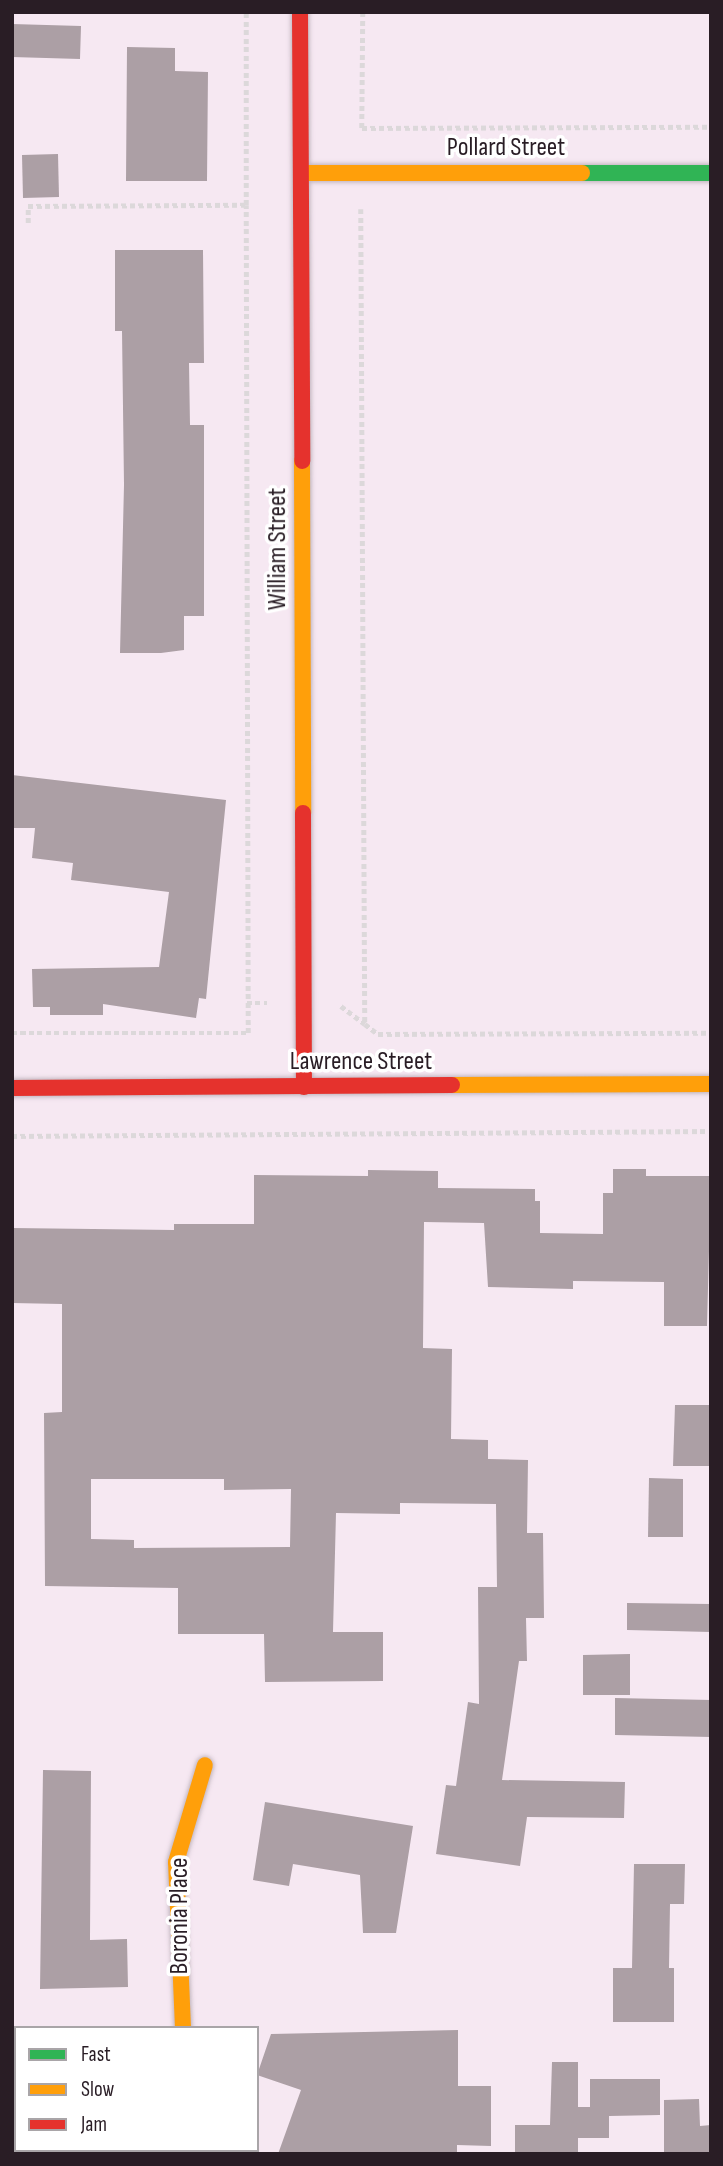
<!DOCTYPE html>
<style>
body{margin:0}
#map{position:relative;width:723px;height:2166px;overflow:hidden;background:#f6e8f2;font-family:"Sofia Sans Condensed",sans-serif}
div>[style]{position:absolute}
.building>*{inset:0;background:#ac9fa5}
.path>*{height:4.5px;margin-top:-2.25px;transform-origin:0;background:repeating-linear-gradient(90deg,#dcd8da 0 5px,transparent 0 8.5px)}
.roads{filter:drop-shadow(0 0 2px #c3b7c0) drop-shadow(0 0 2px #c3b7c0)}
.street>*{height:32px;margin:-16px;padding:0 16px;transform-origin:16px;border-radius:16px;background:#fefcfd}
.fast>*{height:16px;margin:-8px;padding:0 8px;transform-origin:8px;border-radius:8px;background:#30b455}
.slow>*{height:16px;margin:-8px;padding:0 8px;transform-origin:8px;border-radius:8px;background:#ff9f0a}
.jam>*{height:16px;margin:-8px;padding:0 8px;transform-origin:8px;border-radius:8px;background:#e5322d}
span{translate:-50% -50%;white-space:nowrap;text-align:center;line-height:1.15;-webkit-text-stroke:7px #fff;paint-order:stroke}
.street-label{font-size:26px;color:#291d25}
.frame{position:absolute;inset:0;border:14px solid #291d25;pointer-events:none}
.legend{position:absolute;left:14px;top:2026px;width:245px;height:126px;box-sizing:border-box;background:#fff;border:2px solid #a9a5a8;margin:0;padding:9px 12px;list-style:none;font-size:21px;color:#291d25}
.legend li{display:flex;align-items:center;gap:14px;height:35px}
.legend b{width:35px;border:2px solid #a9a5a8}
</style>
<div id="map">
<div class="building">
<div style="clip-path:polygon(12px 24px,81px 26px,80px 59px,12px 57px)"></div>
<div style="clip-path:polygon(127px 47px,175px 48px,175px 71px,208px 72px,207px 181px,126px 181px)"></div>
<div style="clip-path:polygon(58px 154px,59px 197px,23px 198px,22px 155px)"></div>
<div style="clip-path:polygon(115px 250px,203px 250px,204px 363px,189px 363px,190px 425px,204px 425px,204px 616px,184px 616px,184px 650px,161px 653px,120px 653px,124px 485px,122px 331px,115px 331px)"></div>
<div style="clip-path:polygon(12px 775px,226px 800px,206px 999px,199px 998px,196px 1018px,103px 1004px,103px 1015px,50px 1015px,50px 1007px,33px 1007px,32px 969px,159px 967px,169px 892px,71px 880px,73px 863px,32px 858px,35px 828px,12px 828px)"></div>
<div style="clip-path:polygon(evenodd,613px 1169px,646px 1169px,646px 1176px,711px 1176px,707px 1326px,664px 1326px,664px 1282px,573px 1281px,573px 1289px,488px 1287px,484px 1223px,424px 1222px,423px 1348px,452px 1349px,451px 1439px,488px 1440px,488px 1459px,528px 1460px,527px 1533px,543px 1533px,544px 1618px,526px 1618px,527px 1661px,519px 1661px,502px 1780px,625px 1782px,624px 1818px,527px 1817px,520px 1866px,436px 1854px,446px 1785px,456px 1786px,468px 1702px,479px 1704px,478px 1587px,497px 1587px,496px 1504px,400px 1503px,400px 1514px,336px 1513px,333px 1632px,383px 1632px,383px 1681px,265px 1682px,264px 1634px,178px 1634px,178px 1588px,45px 1586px,44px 1413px,62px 1412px,62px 1304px,12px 1303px,12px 1228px,174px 1230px,174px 1224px,254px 1224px,254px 1175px,368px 1176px,368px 1170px,438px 1171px,438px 1188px,535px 1189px,535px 1201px,540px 1201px,540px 1233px,603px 1234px,603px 1193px,613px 1193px,613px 1169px,91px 1479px,224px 1479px,224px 1490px,291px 1489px,290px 1547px,134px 1548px,134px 1540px,91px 1539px,91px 1479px)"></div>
<div style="clip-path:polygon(675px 1405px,711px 1405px,711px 1466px,673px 1466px)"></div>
<div style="clip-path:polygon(649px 1478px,683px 1479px,683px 1537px,648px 1537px)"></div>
<div style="clip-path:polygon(627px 1603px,711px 1604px,711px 1632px,627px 1630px)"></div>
<div style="clip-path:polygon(630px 1654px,630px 1695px,583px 1695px,583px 1655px)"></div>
<div style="clip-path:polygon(615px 1698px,711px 1700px,711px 1737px,615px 1735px)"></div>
<div style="clip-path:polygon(43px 1770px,91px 1771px,90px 1940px,127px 1939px,128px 1987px,40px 1989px)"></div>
<div style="clip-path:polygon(265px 1802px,413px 1826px,396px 1933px,363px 1933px,360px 1875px,293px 1864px,289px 1886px,253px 1880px)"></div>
<div style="clip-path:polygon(634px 1864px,685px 1864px,684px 1904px,670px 1904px,669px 1968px,674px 1968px,674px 2022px,613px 2022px,613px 1968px,632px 1968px)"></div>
<div style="clip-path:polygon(458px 2030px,458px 2086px,491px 2086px,491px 2146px,457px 2145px,457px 2154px,278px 2154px,301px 2090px,257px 2075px,271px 2034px)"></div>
<div style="clip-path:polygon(552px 2062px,578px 2062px,578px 2107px,590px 2107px,590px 2079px,660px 2079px,660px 2115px,609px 2116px,609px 2138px,578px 2138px,578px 2154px,515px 2154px,515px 2125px,550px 2125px)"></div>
<div style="clip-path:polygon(699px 2099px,700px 2126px,711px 2125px,711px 2154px,664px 2154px,664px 2100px)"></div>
</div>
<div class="path">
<div style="left:363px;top:12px;width:116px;rotate:90.5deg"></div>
<div style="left:362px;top:128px;width:349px;rotate:-0.2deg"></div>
<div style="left:361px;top:209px;width:815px;rotate:89.72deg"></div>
<div style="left:365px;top:1024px;width:16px;rotate:38deg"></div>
<div style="left:378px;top:1034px;width:333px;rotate:-0.2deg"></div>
<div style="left:28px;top:223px;width:17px;rotate:-90deg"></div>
<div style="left:28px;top:206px;width:218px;rotate:-0.3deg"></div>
<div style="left:246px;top:205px;width:193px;rotate:-90deg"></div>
<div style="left:247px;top:1003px;width:20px"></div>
<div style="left:341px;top:1006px;width:30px;rotate:37deg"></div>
<div style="left:12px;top:1033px;width:236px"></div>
<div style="left:248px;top:1033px;width:828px;rotate:-90.14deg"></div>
<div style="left:12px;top:1136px;width:699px;rotate:-0.41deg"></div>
</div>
<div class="roads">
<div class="street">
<div style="left:188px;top:2150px;width:4px;rotate:90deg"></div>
</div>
<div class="fast">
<div style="left:582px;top:173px;width:129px"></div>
</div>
<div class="slow">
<div style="left:301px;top:173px;width:281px"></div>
<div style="left:302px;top:461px;width:352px;rotate:89.8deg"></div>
<div style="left:452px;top:1085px;width:259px;rotate:-0.2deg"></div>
<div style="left:183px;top:2028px;width:166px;rotate:-92.4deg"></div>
<div style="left:176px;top:1862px;width:101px;rotate:-73.4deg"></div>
</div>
<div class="jam">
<div style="left:300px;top:12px;width:449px;rotate:89.7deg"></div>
<div style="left:303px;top:813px;width:274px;rotate:89.8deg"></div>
<div style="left:12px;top:1088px;width:440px;rotate:-0.4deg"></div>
</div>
</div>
<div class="street-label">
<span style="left:506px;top:148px">Pollard Street</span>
<span style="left:278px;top:549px;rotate:-90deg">William Street</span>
<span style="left:361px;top:1062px">Lawrence Street</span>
<span style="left:180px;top:1916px;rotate:-90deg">Boronia Place</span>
</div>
<div class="frame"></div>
<ul class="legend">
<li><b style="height:9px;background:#30b455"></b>Fast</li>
<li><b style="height:9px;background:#ff9f0a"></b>Slow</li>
<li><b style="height:9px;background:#e5322d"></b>Jam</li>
</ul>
</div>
